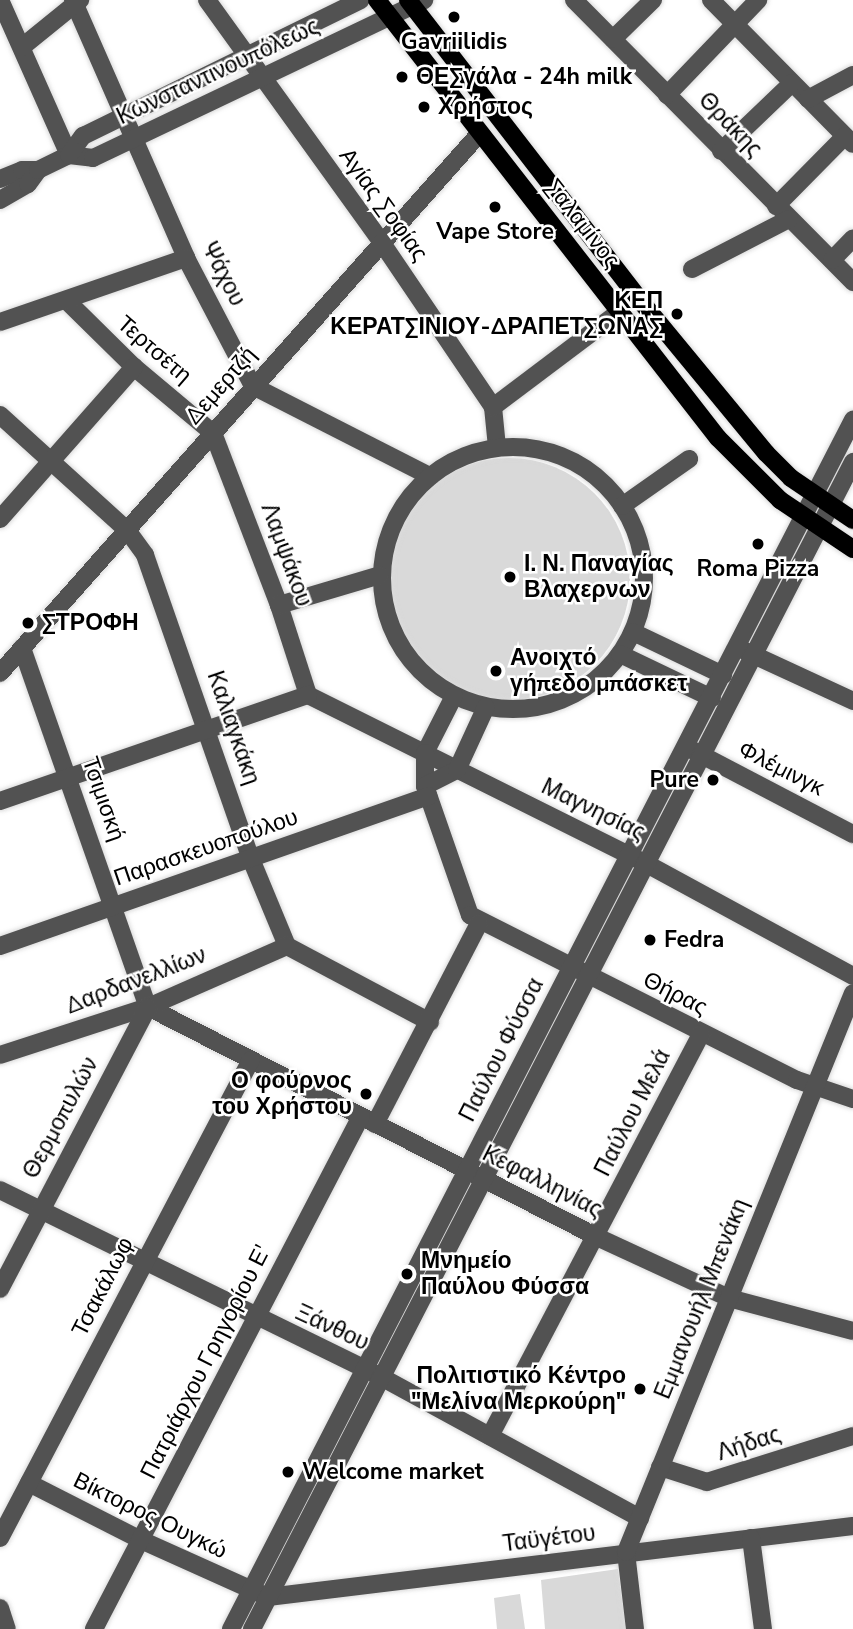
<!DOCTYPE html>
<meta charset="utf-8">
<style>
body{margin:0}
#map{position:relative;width:853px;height:1629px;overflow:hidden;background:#fff;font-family:"Nunito Sans",sans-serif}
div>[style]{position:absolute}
.green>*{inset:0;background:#d9d9d9}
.round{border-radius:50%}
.roads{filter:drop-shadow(0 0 2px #dbdbdb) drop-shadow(0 0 2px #dbdbdb)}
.minor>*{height:18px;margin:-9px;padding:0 9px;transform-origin:9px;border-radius:9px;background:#525252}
.minor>.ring{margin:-9px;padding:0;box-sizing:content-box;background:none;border:18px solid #525252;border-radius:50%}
.major>*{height:18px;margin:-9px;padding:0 9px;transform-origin:9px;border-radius:9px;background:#000}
.dots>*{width:19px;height:19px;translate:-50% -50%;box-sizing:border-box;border:4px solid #fff;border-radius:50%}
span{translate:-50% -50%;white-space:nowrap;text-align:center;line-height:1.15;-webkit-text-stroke:5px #fff;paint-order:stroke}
.poi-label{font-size:23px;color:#000;font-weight:700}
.left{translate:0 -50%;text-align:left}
.right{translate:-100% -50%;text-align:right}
.street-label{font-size:23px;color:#000}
</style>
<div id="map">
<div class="green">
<div class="round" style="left:388px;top:458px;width:242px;height:242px"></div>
<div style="clip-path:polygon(618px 1569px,626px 1629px,545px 1629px,541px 1580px)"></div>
<div style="clip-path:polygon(520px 1594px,525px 1629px,497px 1629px,494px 1598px)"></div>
</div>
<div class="roads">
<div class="minor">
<div style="left:0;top:0;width:170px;rotate:66deg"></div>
<div style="left:73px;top:0;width:282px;rotate:66.3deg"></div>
<div style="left:186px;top:258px;width:144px;rotate:62.4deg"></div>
<div style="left:253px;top:386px;width:199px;rotate:27deg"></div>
<div style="left:207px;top:0;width:299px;rotate:54.2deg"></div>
<div style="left:382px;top:243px;width:198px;rotate:55.9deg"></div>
<div style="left:493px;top:407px;width:40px;rotate:84.3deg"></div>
<div style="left:574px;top:0;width:397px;rotate:45.3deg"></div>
<div style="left:711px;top:0;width:202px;rotate:45.4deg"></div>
<div style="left:613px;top:39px;width:56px;rotate:-44.3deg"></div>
<div style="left:22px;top:47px;width:75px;rotate:-39deg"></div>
<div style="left:667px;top:95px;width:132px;rotate:-46.2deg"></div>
<div style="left:808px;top:99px;width:51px;rotate:-28.1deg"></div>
<div style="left:721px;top:151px;width:98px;rotate:-43.8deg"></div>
<div style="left:69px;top:155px;width:24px;rotate:7deg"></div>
<div style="left:93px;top:158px;width:367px;rotate:-25.5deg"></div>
<div style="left:0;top:179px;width:24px;rotate:-22deg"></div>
<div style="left:22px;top:170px;width:16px"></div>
<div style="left:0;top:200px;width:32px;rotate:-30deg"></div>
<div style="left:28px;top:184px;width:17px;rotate:-54deg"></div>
<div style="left:38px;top:170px;width:34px;rotate:-26deg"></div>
<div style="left:69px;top:155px;width:24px;rotate:-54deg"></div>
<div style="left:83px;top:136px;width:309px;rotate:-26.1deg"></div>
<div style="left:776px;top:206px;width:98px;rotate:-45.4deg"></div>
<div style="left:832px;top:260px;width:30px;rotate:-46deg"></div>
<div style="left:692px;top:269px;width:109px;rotate:-27.3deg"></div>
<div style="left:66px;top:300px;width:95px;rotate:44.6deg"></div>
<div style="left:134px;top:367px;width:103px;rotate:39.9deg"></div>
<div style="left:213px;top:433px;width:184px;rotate:69deg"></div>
<div style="left:279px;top:605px;width:95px;rotate:72.1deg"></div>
<div style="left:0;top:322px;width:197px;rotate:-19deg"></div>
<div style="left:493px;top:407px;width:158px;rotate:-37deg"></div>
<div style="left:0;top:415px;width:171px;rotate:42.2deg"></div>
<div style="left:127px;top:530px;width:31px;rotate:54deg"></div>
<div style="left:145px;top:555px;width:322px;rotate:70.8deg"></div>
<div style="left:251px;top:859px;width:94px;rotate:67.5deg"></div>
<div class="ring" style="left:382px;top:447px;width:244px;height:244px"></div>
<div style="left:622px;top:506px;width:82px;rotate:-35deg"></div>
<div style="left:0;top:519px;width:203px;rotate:-48.6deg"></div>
<div style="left:279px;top:605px;width:105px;rotate:-16.5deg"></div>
<div style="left:633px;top:632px;width:100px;rotate:25.5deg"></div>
<div style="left:22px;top:648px;width:380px;rotate:70.7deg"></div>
<div style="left:745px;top:651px;width:119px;rotate:24.8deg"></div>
<div style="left:620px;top:654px;width:102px;rotate:25.6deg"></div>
<div style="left:0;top:673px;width:722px;rotate:-48.37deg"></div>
<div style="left:308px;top:695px;width:377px;rotate:26.5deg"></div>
<div style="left:645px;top:863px;width:237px;rotate:28.5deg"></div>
<div style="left:454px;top:696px;width:64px;rotate:117deg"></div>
<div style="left:425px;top:753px;width:33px;rotate:90deg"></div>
<div style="left:425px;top:786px;width:137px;rotate:70.8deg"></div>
<div style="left:470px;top:915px;width:366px;rotate:26.8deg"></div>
<div style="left:797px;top:1080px;width:59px;rotate:18.7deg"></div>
<div style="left:692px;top:750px;width:182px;rotate:27.6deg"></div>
<div style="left:425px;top:786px;width:36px;rotate:-27deg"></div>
<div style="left:457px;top:770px;width:69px;rotate:-65.3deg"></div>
<div style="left:0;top:801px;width:326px;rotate:-19deg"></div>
<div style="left:0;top:946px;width:454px;rotate:-19.3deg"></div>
<div style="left:287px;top:946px;width:162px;rotate:28deg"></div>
<div style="left:148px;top:1007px;width:504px;rotate:27.12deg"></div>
<div style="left:597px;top:1237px;width:145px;rotate:24.8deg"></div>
<div style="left:729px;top:1298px;width:128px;rotate:14.9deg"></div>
<div style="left:0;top:1055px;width:156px;rotate:-18deg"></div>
<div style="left:148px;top:1007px;width:152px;rotate:-23.7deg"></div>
<div style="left:375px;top:1124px;width:226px;rotate:-62.6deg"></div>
<div style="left:0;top:1190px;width:427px;rotate:26.1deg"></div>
<div style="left:383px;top:1378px;width:293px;rotate:28.6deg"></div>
<div style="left:0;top:1289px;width:318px;rotate:-62.3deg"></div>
<div style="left:490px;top:1436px;width:454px;rotate:-62.3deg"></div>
<div style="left:660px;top:1467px;width:49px;rotate:17.7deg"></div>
<div style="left:707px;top:1482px;width:153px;rotate:-17.5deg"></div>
<div style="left:29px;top:1483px;width:126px;rotate:27deg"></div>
<div style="left:141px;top:1540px;width:139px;rotate:24.2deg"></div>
<div style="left:268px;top:1597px;width:589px;rotate:-6.92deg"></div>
<div style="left:0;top:1538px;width:540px;rotate:-62.3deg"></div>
<div style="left:751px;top:1538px;width:92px;rotate:82.5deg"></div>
<div style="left:0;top:1608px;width:22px;rotate:72deg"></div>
<div style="left:94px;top:1629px;width:578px;rotate:-62.5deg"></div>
<div style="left:231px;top:1629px;width:1360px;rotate:-62.78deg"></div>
<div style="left:252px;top:1629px;width:1313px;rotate:-62.75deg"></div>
<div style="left:635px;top:1629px;width:78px;rotate:-96.7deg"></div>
<div style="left:626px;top:1552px;width:603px;rotate:-67.9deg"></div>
</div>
<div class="major">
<div style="left:377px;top:0;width:555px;rotate:52.1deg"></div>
<div style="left:718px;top:438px;width:88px;rotate:45deg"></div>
<div style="left:780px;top:500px;width:88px;rotate:33.9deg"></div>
<div style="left:408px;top:0;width:378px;rotate:52.3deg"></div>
<div style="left:639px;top:299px;width:200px;rotate:50.5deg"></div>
<div style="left:766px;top:453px;width:35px;rotate:45deg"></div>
<div style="left:791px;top:478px;width:75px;rotate:34.1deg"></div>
</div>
</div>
<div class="dots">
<div style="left:454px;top:17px;background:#000"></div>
<div style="left:402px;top:77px;background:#000"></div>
<div style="left:424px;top:107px;background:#000"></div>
<div style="left:495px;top:207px;background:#000"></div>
<div style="left:677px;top:314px;background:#000"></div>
<div style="left:758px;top:544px;background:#000"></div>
<div style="left:510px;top:577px;background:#000"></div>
<div style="left:28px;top:623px;background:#000"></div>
<div style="left:496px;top:671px;background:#000"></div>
<div style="left:713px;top:780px;background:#000"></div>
<div style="left:650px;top:940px;background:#000"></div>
<div style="left:366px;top:1094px;background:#000"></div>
<div style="left:407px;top:1274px;background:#000"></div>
<div style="left:640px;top:1389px;background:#000"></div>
<div style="left:288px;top:1472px;background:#000"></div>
</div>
<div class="poi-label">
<span style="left:454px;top:42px">Gavriilidis</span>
<span class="left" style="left:416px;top:77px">ΘΕΣγάλα - 24h milk</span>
<span class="left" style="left:438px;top:107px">Χρήστος</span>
<span style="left:495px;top:232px">Vape Store</span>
<span class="right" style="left:663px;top:314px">ΚΕΠ<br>ΚΕΡΑΤΣΙΝΙΟΥ-ΔΡΑΠΕΤΣΩΝΑΣ</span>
<span class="left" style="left:524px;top:577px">Ι. Ν. Παναγίας<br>Βλαχερνων</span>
<span style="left:758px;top:569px">Roma Pizza</span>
<span class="left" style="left:42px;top:623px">ΣΤΡΟΦΗ</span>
<span class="left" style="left:510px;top:671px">Ανοιχτό<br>γήπεδο μπάσκετ</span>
<span class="right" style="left:699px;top:780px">Pure</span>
<span class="left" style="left:664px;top:940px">Fedra</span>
<span class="right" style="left:352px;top:1094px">Ο φούρνος<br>του Χρήστου</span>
<span class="left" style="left:421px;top:1274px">Μνημείο<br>Παύλου Φύσσα</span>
<span class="right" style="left:626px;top:1389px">Πολιτιστικό Κέντρο<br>"Μελίνα Μερκούρη"</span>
<span class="left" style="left:302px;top:1472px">Welcome market</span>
</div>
<div class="street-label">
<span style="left:218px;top:72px;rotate:-25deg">Κωνσταντινουπόλεως</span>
<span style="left:730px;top:125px;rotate:46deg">Θράκης</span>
<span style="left:383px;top:205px;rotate:54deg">Αγίας Σοφίας</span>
<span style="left:582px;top:224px;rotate:52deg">Σαλαμίνος</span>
<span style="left:223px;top:274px;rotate:63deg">Ψάχου</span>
<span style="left:154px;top:350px;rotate:41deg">Τερτσέτη</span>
<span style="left:221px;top:386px;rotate:-49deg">Δεμερτζή</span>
<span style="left:286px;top:555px;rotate:70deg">Λαμψάκου</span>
<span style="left:233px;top:728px;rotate:71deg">Καλιαγκάκη</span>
<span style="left:781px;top:769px;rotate:27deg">Φλέμινγκ</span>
<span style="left:103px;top:799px;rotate:71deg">Τσιμισκή</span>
<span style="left:593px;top:810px;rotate:26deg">Μαγνησίας</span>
<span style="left:206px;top:848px;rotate:-19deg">Παρασκευοπούλου</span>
<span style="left:136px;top:981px;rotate:-21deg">Δαρδανελλίων</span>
<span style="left:675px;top:994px;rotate:27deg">Θήρας</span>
<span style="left:502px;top:1050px;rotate:-63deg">Παύλου Φύσσα</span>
<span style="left:633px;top:1113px;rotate:-63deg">Παύλου Μελά</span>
<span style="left:61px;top:1118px;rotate:-62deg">Θερμοπυλών</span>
<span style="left:542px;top:1182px;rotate:27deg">Κεφαλληνίας</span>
<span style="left:103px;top:1287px;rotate:-63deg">Τσακάλωφ</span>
<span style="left:702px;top:1299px;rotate:-68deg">Εμμανουήλ Μπενάκη</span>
<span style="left:332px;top:1328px;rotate:25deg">Ξάνθου</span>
<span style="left:206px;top:1362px;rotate:-63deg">Πατριάρχου Γρηγορίου Ε'</span>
<span style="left:749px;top:1444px;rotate:-18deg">Λήδας</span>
<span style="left:150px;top:1516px;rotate:26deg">Βίκτορος Ουγκώ</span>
<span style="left:549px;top:1539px;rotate:-7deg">Ταϋγέτου</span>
</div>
</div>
